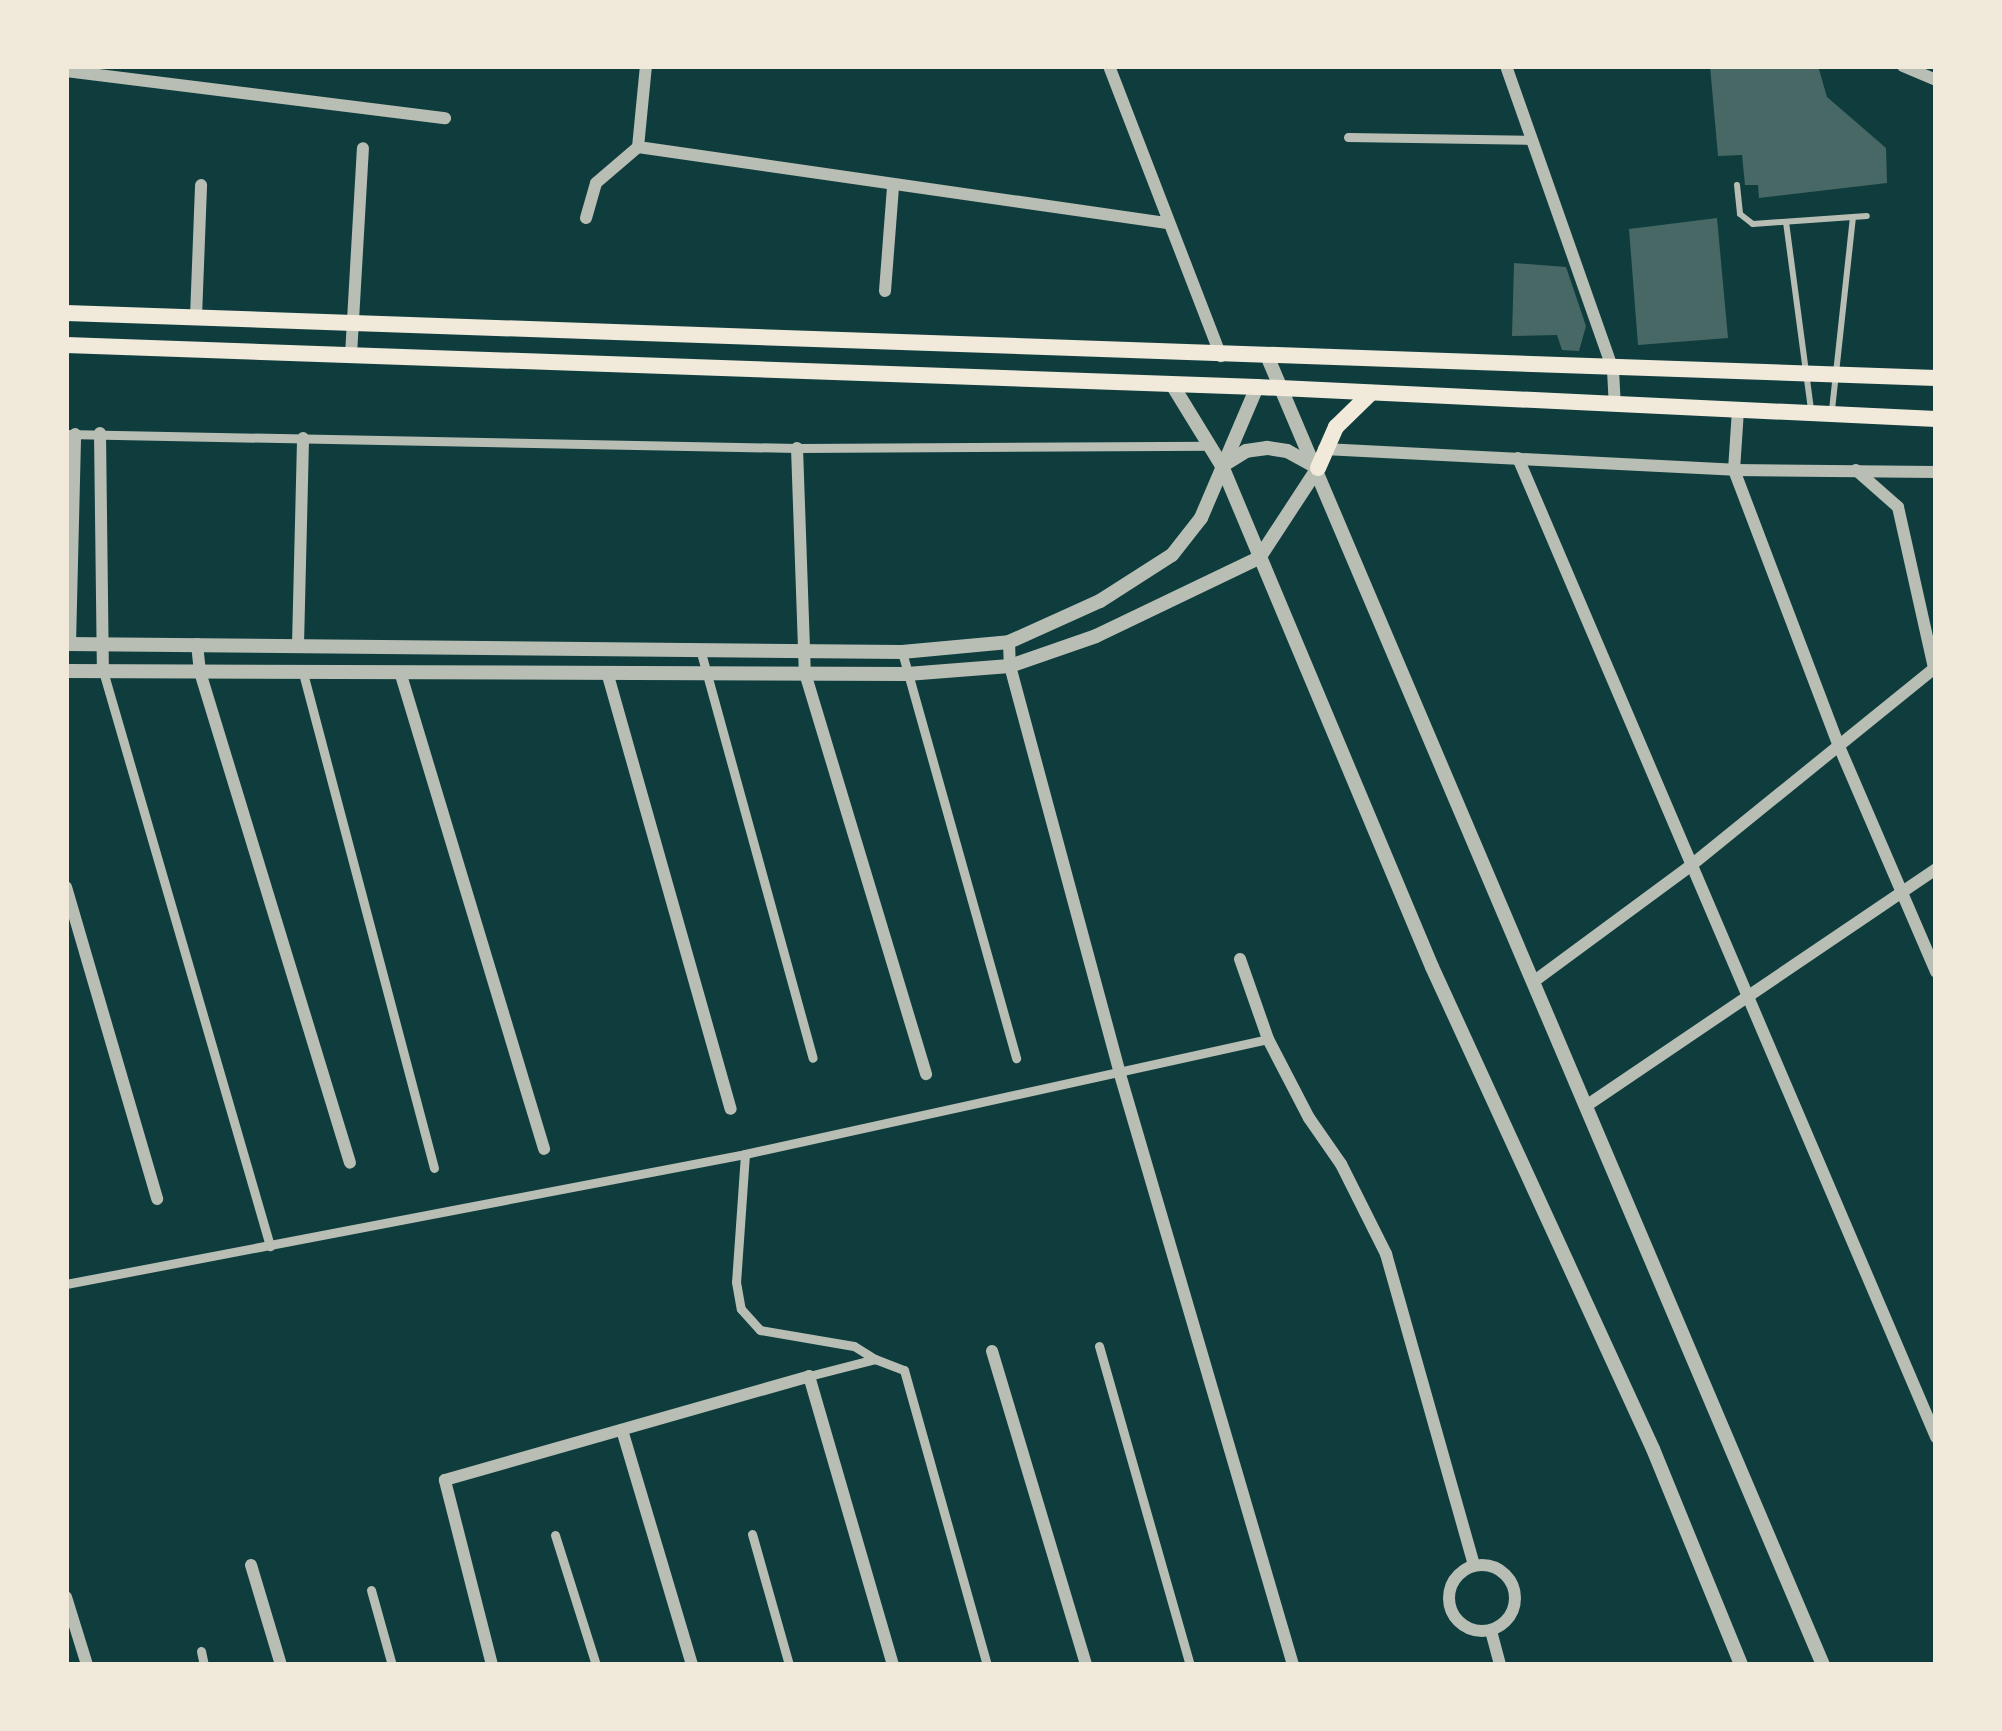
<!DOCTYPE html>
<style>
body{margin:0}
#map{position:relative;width:2002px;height:1731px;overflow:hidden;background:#0f3d3e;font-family:Helvetica,sans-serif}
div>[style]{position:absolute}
.building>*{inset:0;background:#486865}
.service>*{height:6px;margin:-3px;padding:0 3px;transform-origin:3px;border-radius:3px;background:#b8beb3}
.pedestrian>*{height:9px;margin:-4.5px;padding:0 4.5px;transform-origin:4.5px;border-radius:4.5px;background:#b8beb3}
.minor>*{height:12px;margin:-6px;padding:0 6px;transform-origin:6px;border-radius:6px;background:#b8beb3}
.minor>.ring{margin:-6px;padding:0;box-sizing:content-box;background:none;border:12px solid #b8beb3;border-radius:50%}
.tertiary>*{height:14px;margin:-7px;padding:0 7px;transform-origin:7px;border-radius:7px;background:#b8beb3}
.secondary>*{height:16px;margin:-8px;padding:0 8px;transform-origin:8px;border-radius:8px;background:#f1e9da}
span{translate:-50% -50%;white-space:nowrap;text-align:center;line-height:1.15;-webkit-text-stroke:9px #f1e9da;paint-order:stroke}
.frame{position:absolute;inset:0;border:69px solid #f1e9da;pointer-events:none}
</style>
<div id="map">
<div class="building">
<div style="clip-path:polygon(1710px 66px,1818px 66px,1827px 97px,1886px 148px,1887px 183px,1759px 198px,1758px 185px,1745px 185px,1742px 155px,1718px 156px)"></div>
<div style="clip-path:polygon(1717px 218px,1728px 338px,1638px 345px,1629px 229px)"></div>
<div style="clip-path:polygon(1514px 263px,1566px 267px,1586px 326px,1579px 351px,1562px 350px,1557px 335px,1512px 336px)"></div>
</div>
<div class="service">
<div style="left:1737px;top:185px;width:29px;rotate:84deg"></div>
<div style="left:1740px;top:214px;width:16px;rotate:38deg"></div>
<div style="left:1753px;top:224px;width:114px;rotate:-4deg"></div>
<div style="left:1786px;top:222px;width:189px;rotate:82.4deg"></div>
<div style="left:1832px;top:410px;width:194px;rotate:-83.8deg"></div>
</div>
<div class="pedestrian">
<div style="left:1348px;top:137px;width:184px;rotate:0.9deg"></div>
<div style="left:66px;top:434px;width:731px;rotate:1.1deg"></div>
<div style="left:797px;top:448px;width:415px;rotate:-0.3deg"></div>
<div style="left:700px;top:649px;width:424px;rotate:74.6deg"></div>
<div style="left:902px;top:652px;width:422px;rotate:74.3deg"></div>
<div style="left:103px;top:671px;width:599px;rotate:73.8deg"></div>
<div style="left:303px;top:673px;width:512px;rotate:75.18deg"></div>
<div style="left:745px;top:1154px;width:128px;rotate:94deg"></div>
<div style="left:736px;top:1282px;width:27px;rotate:80deg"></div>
<div style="left:741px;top:1309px;width:28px;rotate:48deg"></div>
<div style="left:760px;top:1330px;width:95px;rotate:9.7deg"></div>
<div style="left:854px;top:1346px;width:25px;rotate:32deg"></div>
<div style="left:66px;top:1284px;width:691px;rotate:-10.84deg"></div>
<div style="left:745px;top:1154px;width:535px;rotate:-12.4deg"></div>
<div style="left:1099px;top:1346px;width:332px;rotate:74.1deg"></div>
<div style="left:809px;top:1376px;width:68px;rotate:-14.4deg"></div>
<div style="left:875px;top:1359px;width:31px;rotate:21deg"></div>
<div style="left:904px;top:1370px;width:306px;rotate:74.3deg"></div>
<div style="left:752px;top:1534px;width:136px;rotate:74.2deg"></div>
<div style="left:555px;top:1535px;width:136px;rotate:72.5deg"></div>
<div style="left:371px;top:1590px;width:78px;rotate:74.4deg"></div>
<div style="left:201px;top:1651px;width:14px;rotate:78deg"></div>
</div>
<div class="minor">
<div style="left:67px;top:66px;width:5px;rotate:101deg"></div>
<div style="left:66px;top:71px;width:382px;rotate:7.1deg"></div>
<div style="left:1109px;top:66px;width:311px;rotate:68.9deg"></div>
<div style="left:1506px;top:66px;width:322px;rotate:70.6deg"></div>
<div style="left:1613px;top:370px;width:34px;rotate:87deg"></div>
<div style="left:1903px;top:66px;width:36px;rotate:23deg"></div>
<div style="left:638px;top:147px;width:533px;rotate:8.19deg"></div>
<div style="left:638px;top:147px;width:81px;rotate:-84.4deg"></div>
<div style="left:586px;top:218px;width:36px;rotate:-74deg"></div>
<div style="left:596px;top:183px;width:55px;rotate:-40.6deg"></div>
<div style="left:885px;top:291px;width:105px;rotate:-85.6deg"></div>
<div style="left:196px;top:317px;width:132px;rotate:-87.8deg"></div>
<div style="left:351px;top:355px;width:207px;rotate:-86.7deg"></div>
<div style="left:1738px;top:410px;width:60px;rotate:93.8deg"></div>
<div style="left:1734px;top:470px;width:293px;rotate:69.2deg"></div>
<div style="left:1838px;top:744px;width:248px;rotate:66.7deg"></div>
<div style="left:100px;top:433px;width:238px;rotate:89.3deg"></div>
<div style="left:797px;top:448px;width:225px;rotate:88deg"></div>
<div style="left:805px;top:673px;width:419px;rotate:73.2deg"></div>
<div style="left:1324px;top:449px;width:411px;rotate:2.9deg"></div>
<div style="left:1734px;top:470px;width:202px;rotate:0.6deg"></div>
<div style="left:1518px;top:458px;width:1065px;rotate:66.88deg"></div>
<div style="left:1856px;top:470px;width:56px;rotate:41.4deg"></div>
<div style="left:1898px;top:507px;width:165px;rotate:77.4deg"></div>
<div style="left:1009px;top:642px;width:24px;rotate:88deg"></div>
<div style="left:1010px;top:666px;width:419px;rotate:74.9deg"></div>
<div style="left:1119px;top:1071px;width:619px;rotate:73.67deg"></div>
<div style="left:70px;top:644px;width:210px;rotate:-88.6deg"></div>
<div style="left:197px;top:644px;width:28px;rotate:84deg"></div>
<div style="left:200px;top:672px;width:513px;rotate:73.01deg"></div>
<div style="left:298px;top:645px;width:207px;rotate:-88.6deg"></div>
<div style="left:607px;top:672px;width:454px;rotate:74.2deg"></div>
<div style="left:401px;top:675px;width:495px;rotate:73.2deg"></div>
<div style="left:66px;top:887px;width:325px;rotate:73.7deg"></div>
<div style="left:1240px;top:959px;width:85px;rotate:70.7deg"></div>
<div style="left:1268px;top:1039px;width:89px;rotate:62.6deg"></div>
<div style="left:1309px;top:1118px;width:56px;rotate:55.2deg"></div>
<div style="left:1341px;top:1164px;width:101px;rotate:63.4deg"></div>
<div style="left:1386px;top:1254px;width:324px;rotate:74.2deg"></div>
<div style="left:1533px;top:982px;width:194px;rotate:-36.4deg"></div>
<div style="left:1689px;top:867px;width:318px;rotate:-39deg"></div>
<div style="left:1586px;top:1106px;width:423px;rotate:-34.1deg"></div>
<div style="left:992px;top:1351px;width:328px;rotate:73.3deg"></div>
<div style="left:622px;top:1430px;width:245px;rotate:73.4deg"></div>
<div class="ring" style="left:1449px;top:1565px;width:54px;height:54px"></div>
<div style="left:251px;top:1565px;width:104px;rotate:73.3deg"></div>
<div style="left:66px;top:1597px;width:71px;rotate:72.8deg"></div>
<div style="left:1491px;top:1631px;width:35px;rotate:75deg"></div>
<div style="left:492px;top:1665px;width:191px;rotate:-104.3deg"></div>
<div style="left:445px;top:1480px;width:379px;rotate:-15.9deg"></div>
<div style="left:809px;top:1376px;width:301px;rotate:73.8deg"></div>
</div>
<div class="tertiary">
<div style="left:1268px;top:358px;width:1420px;rotate:66.99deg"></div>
<div style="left:1173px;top:386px;width:94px;rotate:58.5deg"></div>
<div style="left:1222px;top:466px;width:543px;rotate:67.26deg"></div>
<div style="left:1432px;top:967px;width:530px;rotate:65.37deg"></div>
<div style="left:1653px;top:1449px;width:233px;rotate:67.8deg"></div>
<div style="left:66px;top:644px;width:836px;rotate:0.55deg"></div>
<div style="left:902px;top:652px;width:107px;rotate:-5.3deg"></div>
<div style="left:1009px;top:642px;width:100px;rotate:-24.3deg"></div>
<div style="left:1100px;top:601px;width:85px;rotate:-32.6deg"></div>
<div style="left:1172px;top:555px;width:47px;rotate:-51.9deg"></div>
<div style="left:1201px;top:518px;width:142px;rotate:-66.9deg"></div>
<div style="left:66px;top:671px;width:841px;rotate:0.2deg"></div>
<div style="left:907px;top:674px;width:103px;rotate:-4.4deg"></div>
<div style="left:1010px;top:666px;width:91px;rotate:-19.2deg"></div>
<div style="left:1096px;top:636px;width:181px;rotate:-25.6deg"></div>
<div style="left:1259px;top:558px;width:108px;rotate:-56.8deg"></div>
<div style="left:1318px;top:468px;width:35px;rotate:-151deg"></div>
<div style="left:1287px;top:451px;width:20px;rotate:-171deg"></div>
<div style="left:1267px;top:448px;width:21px;rotate:172deg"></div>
<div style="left:1246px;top:451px;width:28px;rotate:148deg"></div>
</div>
<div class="secondary">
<div style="left:66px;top:313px;width:1871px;rotate:1.99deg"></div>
<div style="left:66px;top:345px;width:1192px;rotate:2.02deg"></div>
<div style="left:1257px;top:387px;width:680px;rotate:2.7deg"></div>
<div style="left:1318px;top:468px;width:45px;rotate:-66.3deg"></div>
<div style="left:1336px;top:427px;width:49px;rotate:-44.2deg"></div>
</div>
<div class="frame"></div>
</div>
